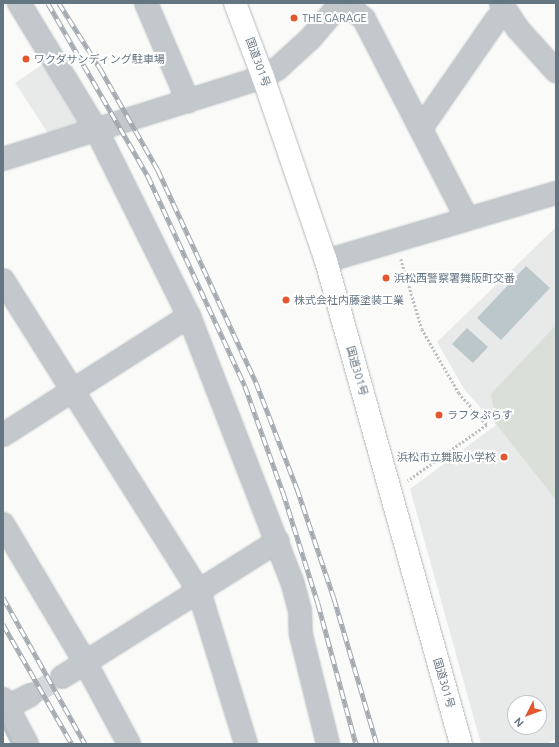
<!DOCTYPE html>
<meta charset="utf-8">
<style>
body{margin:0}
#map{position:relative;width:559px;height:747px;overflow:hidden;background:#fafaf8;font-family:Ubuntu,"Noto Sans JP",sans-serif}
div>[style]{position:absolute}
.built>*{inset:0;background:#e8e9e9}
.green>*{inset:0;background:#dadfd7}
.water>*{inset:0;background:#bbc7cb}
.stream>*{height:6px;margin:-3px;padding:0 3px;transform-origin:3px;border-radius:3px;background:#bbc7cb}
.minor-tunnel>*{height:22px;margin-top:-11px;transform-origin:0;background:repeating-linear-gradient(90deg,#d5d9db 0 22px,transparent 0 33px)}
.path>*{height:2.5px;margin-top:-1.25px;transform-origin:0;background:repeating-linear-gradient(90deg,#bbbfc2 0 2px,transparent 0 4px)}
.roads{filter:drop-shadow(0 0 1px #b4b9bd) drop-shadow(0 0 1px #b4b9bd)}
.minor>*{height:22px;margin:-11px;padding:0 11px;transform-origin:11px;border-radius:11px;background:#c3c8cc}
.highway>*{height:22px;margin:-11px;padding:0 11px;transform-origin:11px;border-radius:11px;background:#fff}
.rail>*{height:4.5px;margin-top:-2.25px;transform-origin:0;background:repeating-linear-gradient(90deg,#fff 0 9px,#a2aab0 0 18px);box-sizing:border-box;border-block:1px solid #a2aab0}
.dots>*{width:11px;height:11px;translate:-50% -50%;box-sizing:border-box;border:2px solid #fff;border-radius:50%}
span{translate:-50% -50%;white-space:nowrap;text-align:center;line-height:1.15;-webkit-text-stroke:4px #fff;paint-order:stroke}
.poi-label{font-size:11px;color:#657683}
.left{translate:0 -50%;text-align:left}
.right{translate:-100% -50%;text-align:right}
.street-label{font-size:11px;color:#657683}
.frame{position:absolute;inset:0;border:4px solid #657683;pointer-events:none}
.north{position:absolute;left:507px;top:695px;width:40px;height:40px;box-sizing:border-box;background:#fff;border:1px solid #c1c8cd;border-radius:50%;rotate:228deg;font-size:11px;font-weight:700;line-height:16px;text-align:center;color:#657683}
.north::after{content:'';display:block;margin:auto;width:14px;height:18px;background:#e4572e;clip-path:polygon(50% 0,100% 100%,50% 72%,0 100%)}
</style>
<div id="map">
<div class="built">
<div style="clip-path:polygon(49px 60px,82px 115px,77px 124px,48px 133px,15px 83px)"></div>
<div style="clip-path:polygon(evenodd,556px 227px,556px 739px,546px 744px,481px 744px,410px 489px,496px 425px,464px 389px,437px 342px,556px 227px,515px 703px,539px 703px,539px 727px,515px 727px,515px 703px)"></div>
</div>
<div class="green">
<div style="clip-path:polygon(556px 325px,556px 500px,497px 425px,491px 394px)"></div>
</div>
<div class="water">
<div style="clip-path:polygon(526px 266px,550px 288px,501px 340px,477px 318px)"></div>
<div style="clip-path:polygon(467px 328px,488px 347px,473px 363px,452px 344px)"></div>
</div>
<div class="stream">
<div style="left:5px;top:726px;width:20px;rotate:63deg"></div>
</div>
<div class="minor-tunnel">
<div style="left:30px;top:695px;width:37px;rotate:-29deg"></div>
</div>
<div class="path">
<div style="left:401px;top:259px;width:73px;rotate:73.3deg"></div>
<div style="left:422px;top:329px;width:74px;rotate:60deg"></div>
<div style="left:459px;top:393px;width:43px;rotate:48.8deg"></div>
<div style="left:487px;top:425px;width:97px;rotate:144.7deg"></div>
</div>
<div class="roads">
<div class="minor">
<div style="left:19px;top:3px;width:150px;rotate:58.6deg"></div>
<div style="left:97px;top:131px;width:207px;rotate:63.6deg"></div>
<div style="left:189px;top:316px;width:284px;rotate:68.8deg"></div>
<div style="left:292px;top:581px;width:31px;rotate:75deg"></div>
<div style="left:300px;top:611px;width:24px;rotate:88deg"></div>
<div style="left:301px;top:635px;width:112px;rotate:76.1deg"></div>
<div style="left:146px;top:3px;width:107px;rotate:66.8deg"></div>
<div style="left:345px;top:3px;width:25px;rotate:40deg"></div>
<div style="left:364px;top:19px;width:214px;rotate:62.7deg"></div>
<div style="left:462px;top:209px;width:11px;rotate:75deg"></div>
<div style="left:501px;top:3px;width:31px;rotate:57deg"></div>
<div style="left:518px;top:29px;width:57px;rotate:47.9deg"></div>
<div style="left:419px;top:126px;width:5px;rotate:-22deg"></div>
<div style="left:424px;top:124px;width:126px;rotate:-55.3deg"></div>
<div style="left:496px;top:20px;width:13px;rotate:-32deg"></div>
<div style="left:3px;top:159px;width:273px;rotate:-17.5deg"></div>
<div style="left:263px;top:77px;width:16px;rotate:-30deg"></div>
<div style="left:277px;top:69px;width:45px;rotate:-42.3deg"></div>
<div style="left:310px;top:39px;width:48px;rotate:-49.3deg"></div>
<div style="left:326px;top:261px;width:240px;rotate:-16.5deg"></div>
<div style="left:3px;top:280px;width:368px;rotate:57.8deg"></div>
<div style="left:199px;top:591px;width:160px;rotate:72.9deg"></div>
<div style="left:3px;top:435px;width:221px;rotate:-32.6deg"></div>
<div style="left:3px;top:524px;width:163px;rotate:59.3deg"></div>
<div style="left:86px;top:664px;width:91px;rotate:61.7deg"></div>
<div style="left:62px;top:677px;width:255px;rotate:-32.2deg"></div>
<div style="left:3px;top:699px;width:51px;rotate:61.9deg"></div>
<div style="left:3px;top:709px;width:30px;rotate:-27deg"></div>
</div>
<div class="highway">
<div style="left:235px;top:3px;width:79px;rotate:69.3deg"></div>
<div style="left:263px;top:77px;width:194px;rotate:71.1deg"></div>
<div style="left:326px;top:261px;width:502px;rotate:74.38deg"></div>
</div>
</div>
<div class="rail">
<div style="left:48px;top:3px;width:200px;rotate:60deg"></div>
<div style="left:148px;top:176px;width:231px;rotate:65.2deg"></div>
<div style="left:245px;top:386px;width:113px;rotate:70.3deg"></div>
<div style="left:283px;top:492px;width:116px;rotate:72.5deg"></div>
<div style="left:318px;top:603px;width:146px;rotate:74.9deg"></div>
<div style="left:59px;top:3px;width:77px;rotate:57.8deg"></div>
<div style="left:100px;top:68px;width:117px;rotate:60.4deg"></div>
<div style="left:158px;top:170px;width:234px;rotate:65.2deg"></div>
<div style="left:256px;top:382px;width:114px;rotate:68.9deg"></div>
<div style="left:297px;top:488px;width:116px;rotate:71.4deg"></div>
<div style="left:334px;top:598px;width:152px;rotate:73.6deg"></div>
<div style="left:3px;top:597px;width:168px;rotate:60.8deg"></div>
<div style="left:3px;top:624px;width:138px;rotate:60.1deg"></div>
</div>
<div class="dots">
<div style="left:294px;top:18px;background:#e4572e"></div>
<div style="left:26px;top:59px;background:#e4572e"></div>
<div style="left:386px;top:278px;background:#e4572e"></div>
<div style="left:286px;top:300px;background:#e4572e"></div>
<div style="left:439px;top:415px;background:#e4572e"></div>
<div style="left:504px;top:457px;background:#e4572e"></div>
</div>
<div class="poi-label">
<span class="left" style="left:302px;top:18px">THE GARAGE</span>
<span class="left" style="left:34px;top:59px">ワクダサンディング駐車場</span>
<span class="left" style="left:394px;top:278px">浜松西警察署舞阪町交番</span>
<span class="left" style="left:294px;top:300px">株式会社内藤塗装工業</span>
<span class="left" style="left:447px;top:415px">ラフタぷらす</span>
<span class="right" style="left:496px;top:457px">浜松市立舞阪小学校</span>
</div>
<div class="street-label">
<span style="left:258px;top:62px;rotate:70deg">国道301号</span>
<span style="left:357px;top:371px;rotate:74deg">国道301号</span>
<span style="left:444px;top:683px;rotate:74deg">国道301号</span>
</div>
<div class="frame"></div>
<div class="north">N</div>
</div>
